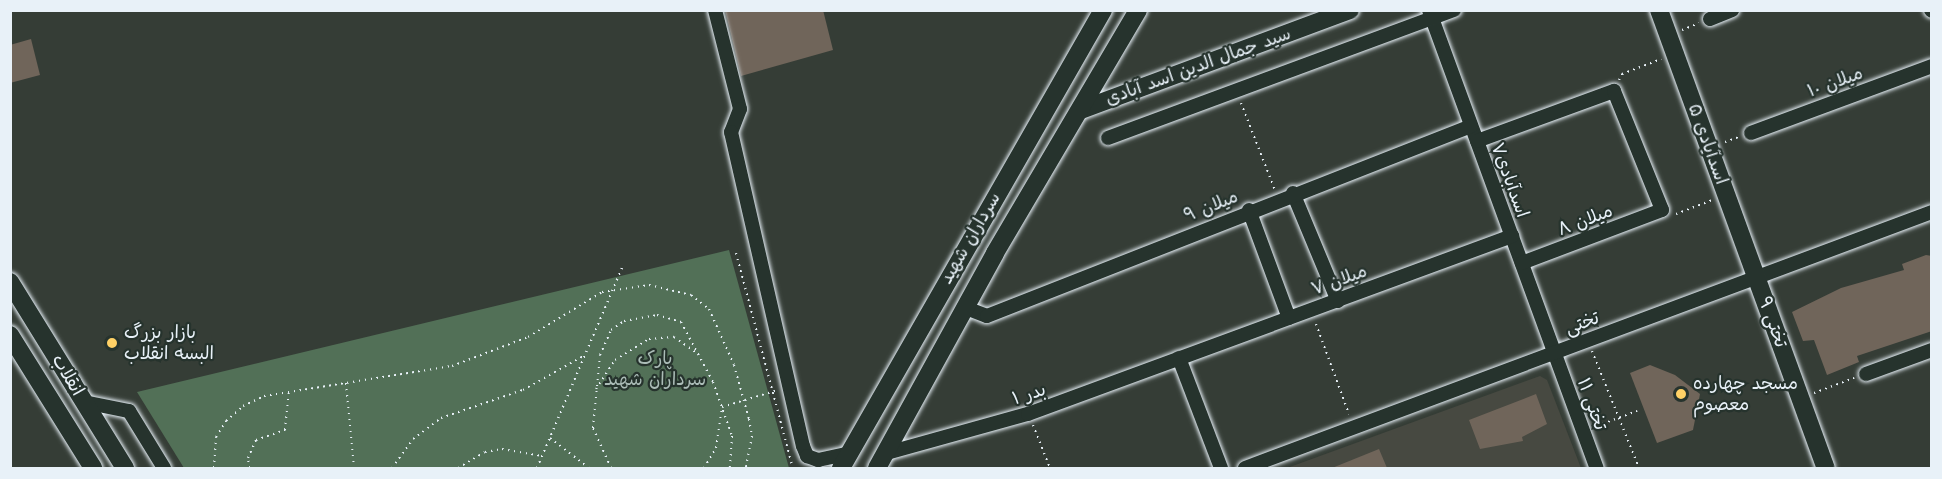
<!DOCTYPE html>
<meta charset="utf-8">
<style>
body{margin:0}
#map{position:relative;width:1942px;height:479px;overflow:hidden;background:#353d36;font-family:"Shantell Sans","Playpen Sans Arabic",sans-serif}
div>[style]{position:absolute}
.built>*{inset:0;background:#474941}
.green>*{inset:0;background:#527057}
.building>*{inset:0;background:#70655a}
.path>*{height:2px;margin-top:-1px;transform-origin:0;background:repeating-linear-gradient(90deg,#e8f1f8 0 1.5px,transparent 0 6px)}
.roads{filter:drop-shadow(0 0 2px #e8f1f8) drop-shadow(0 0 2px #e8f1f8)}
.street>*{height:14px;margin:-7px;padding:0 7px;transform-origin:7px;border-radius:7px;background:#26332d}
.secondary>*{height:18px;margin:-9px;padding:0 9px;transform-origin:9px;border-radius:9px;background:#26332d}
.dots>*{width:16px;height:16px;translate:-50% -50%;box-sizing:border-box;border:3px solid #26332d;border-radius:50%}
span{translate:-50% -50%;white-space:nowrap;text-align:center;line-height:1.15;-webkit-text-stroke:4.5px #26332d;paint-order:stroke}
.street-label{font-size:18px;color:#e8f1f8}
.poi-label{font-size:18px;color:#e8f1f8}
.left{translate:0 -50%;text-align:left}
.park-label{font-size:18px;color:#acbdb8}
.frame{position:absolute;inset:0;border:12px solid #e8f1f8;pointer-events:none}
</style>
<div id="map">
<div class="built">
<div style="clip-path:polygon(1540px 376px,1547px 380px,1581px 468px,1287px 468px)"></div>
</div>
<div class="green">
<div style="clip-path:polygon(729px 250px,789px 468px,184px 468px,137px 392px)"></div>
</div>
<div class="building">
<div style="clip-path:polygon(725px 10px,823px 10px,833px 50px,741px 76px)"></div>
<div style="clip-path:polygon(31px 39px,40px 75px,10px 83px,10px 45px)"></div>
<div style="clip-path:polygon(1926px 255px,1932px 256px,1932px 331px,1857px 356px,1859px 362px,1827px 375px,1814px 340px,1803px 341px,1792px 312px,1841px 288px,1904px 270px,1902px 264px)"></div>
<div style="clip-path:polygon(1650px 365px,1675px 375px,1700px 394px,1693px 430px,1657px 443px,1630px 373px)"></div>
<div style="clip-path:polygon(1536px 394px,1547px 424px,1522px 437px,1523px 441px,1480px 449px,1469px 420px)"></div>
<div style="clip-path:polygon(1379px 449px,1387px 468px,1332px 468px)"></div>
</div>
<div class="path">
<div style="left:1682px;top:30px;width:18px;rotate:-22deg"></div>
<div style="left:1619px;top:80px;width:7px;rotate:-63deg"></div>
<div style="left:1622px;top:74px;width:42px;rotate:-21deg"></div>
<div style="left:1241px;top:103px;width:93px;rotate:68.7deg"></div>
<div style="left:1725px;top:142px;width:15px;rotate:-20deg"></div>
<div style="left:1676px;top:214px;width:39px;rotate:-21deg"></div>
<div style="left:736px;top:253px;width:222px;rotate:75.2deg"></div>
<div style="left:1316px;top:324px;width:96px;rotate:69.9deg"></div>
<div style="left:1592px;top:351px;width:126px;rotate:68.1deg"></div>
<div style="left:346px;top:383px;width:85px;rotate:84.6deg"></div>
<div style="left:596px;top:389px;width:35px;rotate:-57deg"></div>
<div style="left:615px;top:360px;width:40px;rotate:-32deg"></div>
<div style="left:649px;top:339px;width:25px;rotate:-5deg"></div>
<div style="left:674px;top:337px;width:28px;rotate:35deg"></div>
<div style="left:1814px;top:393px;width:43px;rotate:-20.6deg"></div>
<div style="left:1033px;top:425px;width:46px;rotate:68.4deg"></div>
<div style="left:1597px;top:426px;width:43px;rotate:-20.6deg"></div>
<div style="left:550px;top:438px;width:49px;rotate:37.6deg"></div>
<div style="left:214px;top:468px;width:31px;rotate:-86deg"></div>
<div style="left:216px;top:437px;width:19px;rotate:-58deg"></div>
<div style="left:226px;top:421px;width:23px;rotate:-41deg"></div>
<div style="left:243px;top:406px;width:23px;rotate:-25deg"></div>
<div style="left:264px;top:396px;width:190px;rotate:-9.1deg"></div>
<div style="left:452px;top:366px;width:81px;rotate:-20.9deg"></div>
<div style="left:528px;top:337px;width:87px;rotate:-31.3deg"></div>
<div style="left:602px;top:292px;width:48px;rotate:-8.5deg"></div>
<div style="left:649px;top:285px;width:43px;rotate:13.4deg"></div>
<div style="left:691px;top:295px;width:23px;rotate:38deg"></div>
<div style="left:709px;top:309px;width:61px;rotate:65.9deg"></div>
<div style="left:734px;top:365px;width:56px;rotate:74.5deg"></div>
<div style="left:749px;top:419px;width:17px;rotate:80deg"></div>
<div style="left:752px;top:436px;width:33px;rotate:101deg"></div>
<div style="left:249px;top:468px;width:10px;rotate:-96deg"></div>
<div style="left:248px;top:458px;width:20px;rotate:-66deg"></div>
<div style="left:256px;top:440px;width:31px;rotate:-19deg"></div>
<div style="left:285px;top:430px;width:40px;rotate:-84.3deg"></div>
<div style="left:392px;top:468px;width:36px;rotate:-54deg"></div>
<div style="left:413px;top:439px;width:35px;rotate:-37deg"></div>
<div style="left:441px;top:418px;width:87px;rotate:-18.9deg"></div>
<div style="left:523px;top:390px;width:71px;rotate:-29.4deg"></div>
<div style="left:458px;top:468px;width:31px;rotate:-31deg"></div>
<div style="left:485px;top:452px;width:17px;rotate:-10deg"></div>
<div style="left:502px;top:449px;width:41px;rotate:9.9deg"></div>
<div style="left:537px;top:468px;width:220px;rotate:-67deg"></div>
<div style="left:611px;top:468px;width:44px;rotate:-114.2deg"></div>
<div style="left:593px;top:428px;width:73px;rotate:-84.5deg"></div>
<div style="left:600px;top:355px;width:27px;rotate:-66deg"></div>
<div style="left:611px;top:330px;width:16px;rotate:-35deg"></div>
<div style="left:624px;top:321px;width:34px;rotate:-10deg"></div>
<div style="left:657px;top:315px;width:25px;rotate:16deg"></div>
<div style="left:681px;top:322px;width:68px;rotate:61.9deg"></div>
<div style="left:713px;top:382px;width:57px;rotate:70.6deg"></div>
<div style="left:732px;top:436px;width:32px;rotate:94deg"></div>
<div style="left:704px;top:468px;width:23px;rotate:-59deg"></div>
<div style="left:716px;top:448px;width:41px;rotate:-81.7deg"></div>
<div style="left:722px;top:407px;width:59px;rotate:-16.9deg"></div>
</div>
<div class="roads">
<div class="street">
<div style="left:715px;top:10px;width:102px;rotate:75.8deg"></div>
<div style="left:740px;top:109px;width:25px;rotate:111deg"></div>
<div style="left:731px;top:132px;width:322px;rotate:77.1deg"></div>
<div style="left:803px;top:446px;width:11px;rotate:68deg"></div>
<div style="left:807px;top:456px;width:12px;rotate:20deg"></div>
<div style="left:818px;top:460px;width:33px;rotate:-12deg"></div>
<div style="left:1429px;top:10px;width:488px;rotate:69.9deg"></div>
<div style="left:1931px;top:10px;width:1px;rotate:45deg"></div>
<div style="left:1710px;top:19px;width:24px;rotate:-22deg"></div>
<div style="left:1751px;top:133px;width:193px;rotate:-20.3deg"></div>
<div style="left:1108px;top:138px;width:369px;rotate:-20.3deg"></div>
<div style="left:1477px;top:141px;width:146px;rotate:-20.1deg"></div>
<div style="left:1614px;top:91px;width:128px;rotate:68deg"></div>
<div style="left:1662px;top:210px;width:150px;rotate:159.3deg"></div>
<div style="left:1293px;top:193px;width:117px;rotate:67.4deg"></div>
<div style="left:1249px;top:210px;width:115px;rotate:69.7deg"></div>
<div style="left:966px;top:308px;width:22px;rotate:21deg"></div>
<div style="left:987px;top:316px;width:520px;rotate:-21.43deg"></div>
<div style="left:1179px;top:358px;width:118px;rotate:69.1deg"></div>
<div style="left:1866px;top:374px;width:70px;rotate:-20deg"></div>
<div style="left:84px;top:402px;width:46px;rotate:11.3deg"></div>
<div style="left:129px;top:411px;width:67px;rotate:58.4deg"></div>
<div style="left:887px;top:453px;width:146px;rotate:-15.5deg"></div>
<div style="left:1028px;top:414px;width:516px;rotate:-20.19deg"></div>
<div style="left:1245px;top:468px;width:733px;rotate:-20.44deg"></div>
</div>
<div class="secondary">
<div style="left:1659px;top:10px;width:487px;rotate:70deg"></div>
<div style="left:1081px;top:110px;width:287px;rotate:-20.4deg"></div>
<div style="left:10px;top:282px;width:219px;rotate:58.3deg"></div>
<div style="left:10px;top:335px;width:157px;rotate:58deg"></div>
<div style="left:841px;top:468px;width:528px;rotate:-60.23deg"></div>
<div style="left:877px;top:468px;width:245px;rotate:-61.2deg"></div>
<div style="left:995px;top:253px;width:282px;rotate:-59.5deg"></div>
</div>
</div>
<div class="dots">
<div style="left:112px;top:343px;background:#ffd166"></div>
<div style="left:1681px;top:394px;background:#ffd166"></div>
</div>
<div class="street-label">
<span style="left:1198px;top:66px;rotate:-20deg">سید جمال الدین اسد آبادی</span>
<span style="left:1835px;top:82px;rotate:-20deg">میلان ۱۰</span>
<span style="left:1708px;top:144px;rotate:70deg">اسدآیادی ۵</span>
<span style="left:1510px;top:180px;rotate:70deg">اسدآبادی۷</span>
<span style="left:1211px;top:206px;rotate:-22deg">میلان ۹</span>
<span style="left:1585px;top:220px;rotate:-21deg">میلان ۸</span>
<span style="left:970px;top:238px;rotate:-60deg">سرداران شهید</span>
<span style="left:1339px;top:280px;rotate:-20deg">میلان ۷</span>
<span style="left:1773px;top:322px;rotate:70deg">تختی ۹</span>
<span style="left:1582px;top:323px;rotate:-21deg">تختی</span>
<span style="left:68px;top:375px;rotate:59deg">انقلاب</span>
<span style="left:1029px;top:394px;rotate:-18deg">بدر ۱</span>
<span style="left:1592px;top:404px;rotate:70deg">تختی ۱۱</span>
</div>
<div class="poi-label">
<span class="left" style="left:124px;top:343px">بازار بزرگ<br>البسه انقلاب</span>
<span class="left" style="left:1693px;top:394px">مسجد چهارده<br>معصوم</span>
</div>
<div class="park-label">
<span style="left:655px;top:369px">پارک<br>سرداران شهید</span>
</div>
<div class="frame"></div>
</div>
